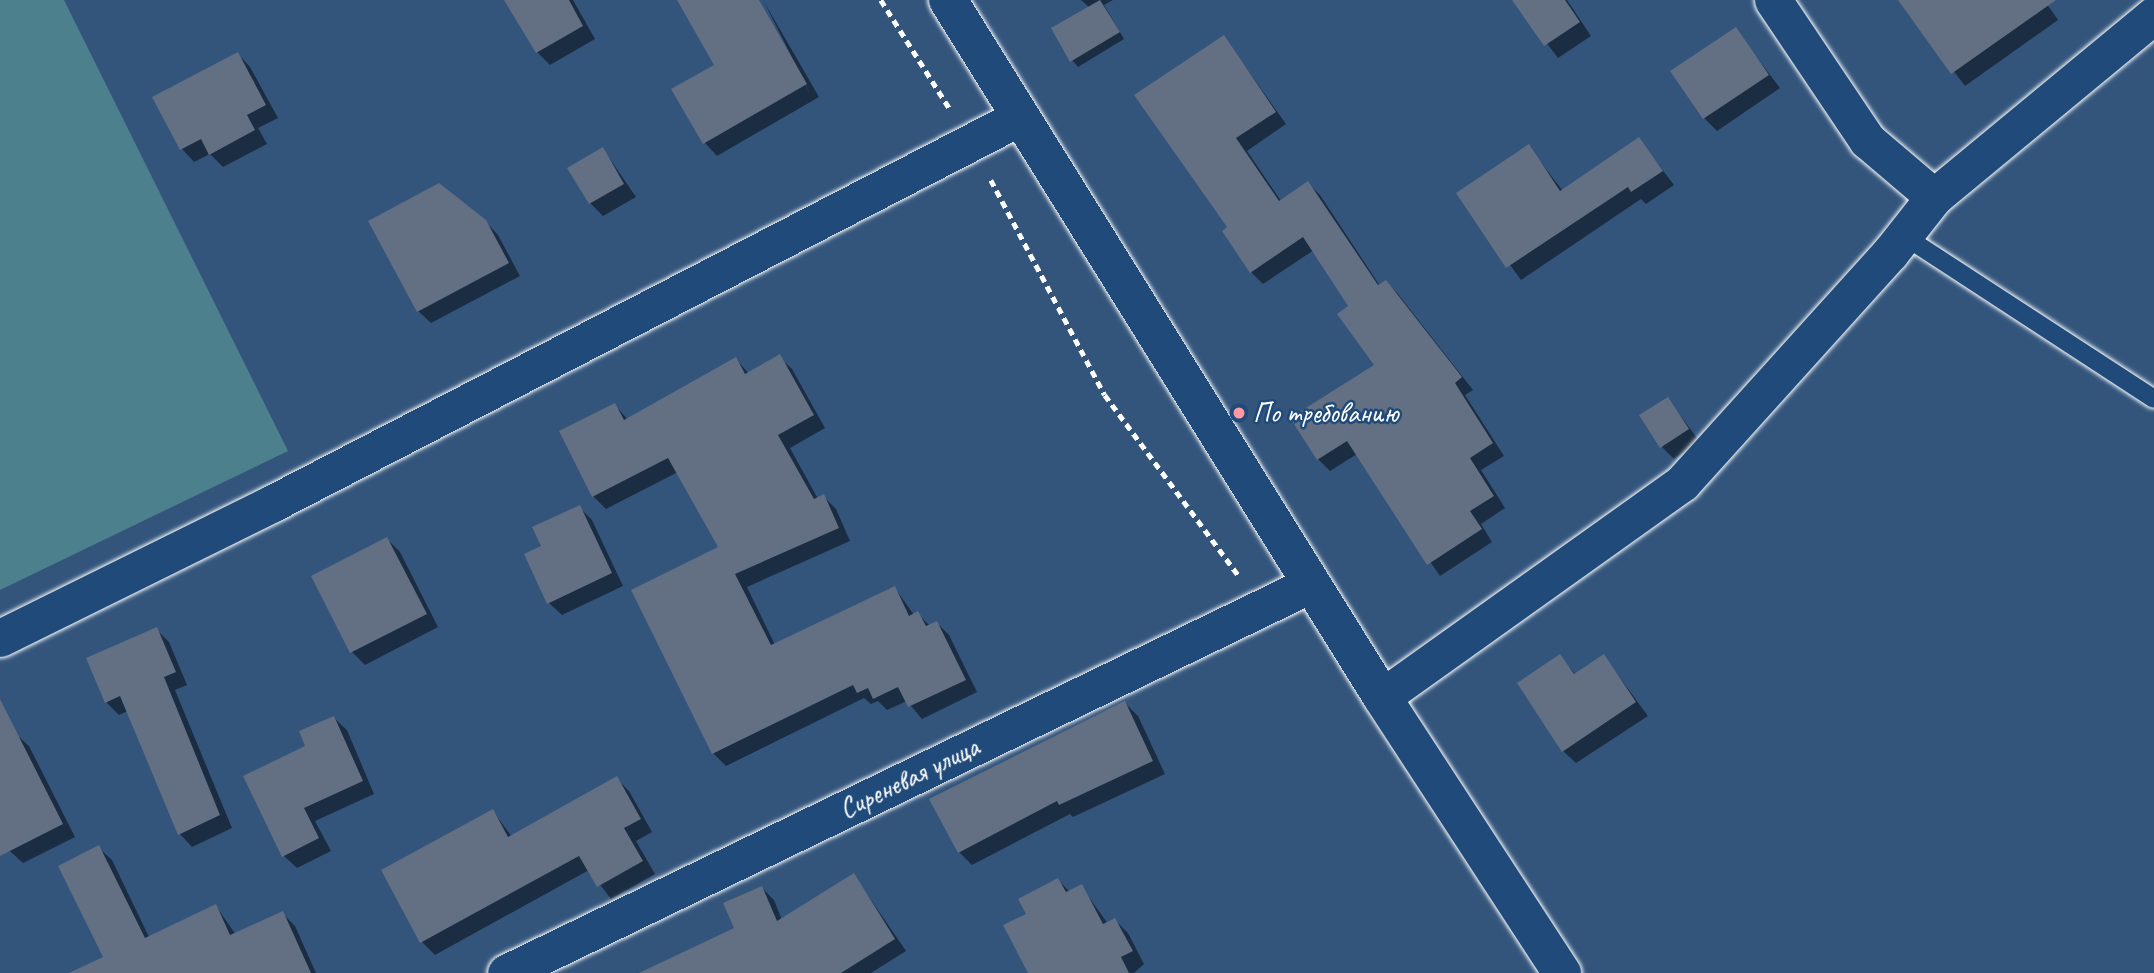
<!DOCTYPE html>
<meta charset="utf-8">
<style>
body{margin:0}
#map{position:relative;width:2154px;height:973px;overflow:hidden;background:#33557c;font-family:Caveat,sans-serif}
div>[style]{position:absolute}
.green>*{inset:0;background:#4c808d}
.shadow>*{inset:0;background:#0007}
.building>*{inset:0;background:#636f82}
.path>*{height:4.5px;margin-top:-2.25px;transform-origin:0;background:repeating-linear-gradient(90deg,#fff 0 7px,transparent 0 12px)}
.roads{filter:drop-shadow(0 0 2px #fff) drop-shadow(0 0 2px #fff)}
.service>*{height:18px;margin:-9px;padding:0 9px;transform-origin:9px;border-radius:9px;background:#1f4a7a}
.minor>*{height:37px;margin:-18.5px;padding:0 18.5px;transform-origin:18.5px;border-radius:18.5px;background:#1f4a7a}
.tertiary>*{height:38px;margin:-19px;padding:0 19px;transform-origin:19px;border-radius:19px;background:#1f4a7a}
.dots>*{width:19px;height:19px;translate:-50% -50%;box-sizing:border-box;border:4px solid #1f4a7a;border-radius:50%}
span{translate:-50% -50%;white-space:nowrap;text-align:center;line-height:1.15;-webkit-text-stroke:5px #1f4a7a;paint-order:stroke}
.poi-label{font-size:28px;color:#fff}
.left{translate:0 -50%;text-align:left}
.street-label{font-size:28px;color:#fff}
</style>
<div id="map">
<div class="green">
<div style="clip-path:polygon(0 0,64px 0,288px 451px,0 590px)"></div>
</div>
<div class="shadow">
<div style="clip-path:polygon(508px 0,573px 0,595px 39px,550px 65px,537px 52px)"></div>
<div style="clip-path:polygon(702px 0,757px 0,810px 93px,763px 0,819px 97px,717px 156px,705px 143px,716px 66px)"></div>
<div style="clip-path:polygon(1081px 0,1113px 0,1104px 5px,1124px 39px,1078px 67px,1072px 60px,1089px 7px)"></div>
<div style="clip-path:polygon(1541px 0,1567px 0,1591px 36px,1558px 58px,1523px 12px)"></div>
<div style="clip-path:polygon(1908px 0,2044px 0,2058px 20px,1965px 86px,1903px 4px)"></div>
<div style="clip-path:polygon(1735px 29px,1780px 88px,1717px 131px,1704px 118px)"></div>
<div style="clip-path:polygon(1224px 37px,1286px 124px,1247px 151px,1281px 201px,1308px 183px,1320px 195px,1380px 286px,1386px 282px,1398px 294px,1473px 390px,1465px 395px,1504px 456px,1481px 470px,1505px 508px,1481px 524px,1492px 542px,1440px 576px,1357px 454px,1330px 471px,1318px 459px,1376px 365px,1351px 306px,1314px 250px,1263px 284px,1251px 272px,1229px 228px)"></div>
<div style="clip-path:polygon(238px 54px,250px 67px,278px 118px,258px 128px,267px 144px,223px 167px,210px 154px,194px 162px,182px 149px)"></div>
<div style="clip-path:polygon(1639px 139px,1674px 185px,1646px 204px,1641px 199px,1521px 280px,1458px 193px,1528px 146px,1563px 191px)"></div>
<div style="clip-path:polygon(603px 149px,636px 197px,603px 216px,590px 203px)"></div>
<div style="clip-path:polygon(485px 221px,498px 235px,520px 276px,431px 323px,418px 311px)"></div>
<div style="clip-path:polygon(779px 357px,792px 369px,825px 428px,790px 448px,818px 499px,823px 496px,836px 509px,850px 541px,747px 587px,775px 645px,895px 588px,914px 615px,918px 614px,930px 626px,937px 623px,949px 635px,977px 692px,922px 719px,907px 701px,887px 710px,878px 701px,871px 704px,864px 698px,726px 766px,713px 753px,721px 548px,678px 472px,606px 509px,593px 496px,561px 432px,615px 405px,628px 420px,736px 359px,749px 374px)"></div>
<div style="clip-path:polygon(1668px 399px,1700px 442px,1674px 459px,1662px 447px)"></div>
<div style="clip-path:polygon(579px 507px,592px 520px,623px 586px,562px 615px,549px 603px,544px 547px)"></div>
<div style="clip-path:polygon(387px 539px,400px 552px,438px 627px,365px 665px,352px 652px)"></div>
<div style="clip-path:polygon(156px 629px,169px 642px,187px 685px,175px 690px,232px 828px,192px 847px,180px 834px,128px 711px,119px 715px,106px 702px)"></div>
<div style="clip-path:polygon(1604px 656px,1648px 716px,1576px 763px,1563px 751px,1560px 657px,1576px 675px)"></div>
<div style="clip-path:polygon(1125px 703px,1138px 716px,1165px 774px,1073px 817px,1070px 814px,972px 865px,959px 852px)"></div>
<div style="clip-path:polygon(334px 718px,347px 730px,374px 794px,315px 821px,331px 851px,297px 868px,284px 856px,307px 746px)"></div>
<div style="clip-path:polygon(16px 734px,29px 746px,75px 837px,23px 863px,0 842px,0 742px)"></div>
<div style="clip-path:polygon(616px 778px,629px 791px,652px 832px,636px 841px,655px 874px,611px 899px,589px 870px,435px 955px,422px 942px,383px 871px,493px 811px,512px 837px)"></div>
<div style="clip-path:polygon(99px 848px,112px 860px,149px 937px,216px 906px,236px 935px,282px 913px,295px 926px,316px 973px,90px 973px,109px 964px)"></div>
<div style="clip-path:polygon(854px 875px,906px 951px,871px 973px,659px 973px,736px 929px,762px 888px,774px 900px,782px 920px)"></div>
<div style="clip-path:polygon(1058px 880px,1070px 892px,1081px 886px,1108px 924px,1115px 920px,1128px 933px,1144px 964px,1134px 973px,1030px 973px,1028px 914px)"></div>
</div>
<div class="building">
<div style="clip-path:polygon(504px 0,569px 0,583px 26px,536px 53px)"></div>
<div style="clip-path:polygon(677px 0,759px 0,807px 84px,703px 144px,671px 89px,714px 65px)"></div>
<div style="clip-path:polygon(1100px 0,1120px 32px,1070px 62px,1051px 28px)"></div>
<div style="clip-path:polygon(1512px 0,1565px 0,1580px 22px,1544px 46px)"></div>
<div style="clip-path:polygon(1898px 0,2056px 0,1951px 74px)"></div>
<div style="clip-path:polygon(1736px 27px,1769px 75px,1703px 119px,1670px 71px)"></div>
<div style="clip-path:polygon(1224px 35px,1276px 112px,1236px 138px,1279px 201px,1308px 181px,1378px 285px,1386px 280px,1462px 377px,1455px 383px,1493px 443px,1470px 458px,1494px 496px,1470px 511px,1482px 529px,1427px 565px,1347px 441px,1317px 460px,1290px 418px,1374px 365px,1337px 314px,1348px 306px,1303px 237px,1250px 273px,1222px 231px,1227px 227px,1134px 95px)"></div>
<div style="clip-path:polygon(238px 52px,266px 105px,247px 115px,255px 130px,209px 155px,201px 139px,180px 150px,152px 97px)"></div>
<div style="clip-path:polygon(1639px 137px,1663px 171px,1631px 192px,1628px 187px,1506px 268px,1456px 193px,1529px 144px,1560px 191px)"></div>
<div style="clip-path:polygon(603px 147px,624px 184px,589px 204px,567px 168px)"></div>
<div style="clip-path:polygon(439px 183px,486px 220px,509px 263px,417px 312px,368px 221px)"></div>
<div style="clip-path:polygon(780px 354px,814px 415px,778px 435px,814px 499px,824px 494px,839px 528px,735px 574px,771px 645px,895px 586px,909px 616px,918px 611px,926px 626px,937px 621px,966px 680px,908px 707px,898px 687px,873px 699px,868px 688px,857px 693px,853px 685px,712px 754px,631px 590px,718px 547px,668px 458px,592px 497px,559px 431px,615px 403px,624px 420px,736px 357px,745px 374px)"></div>
<div style="clip-path:polygon(1668px 397px,1689px 429px,1660px 448px,1639px 415px)"></div>
<div style="clip-path:polygon(580px 505px,612px 573px,547px 604px,524px 554px,541px 546px,532px 527px)"></div>
<div style="clip-path:polygon(387px 537px,427px 614px,350px 653px,311px 576px)"></div>
<div style="clip-path:polygon(157px 627px,176px 672px,164px 677px,220px 815px,178px 835px,120px 696px,105px 703px,86px 658px)"></div>
<div style="clip-path:polygon(1560px 654px,1574px 674px,1604px 654px,1636px 702px,1562px 752px,1517px 683px)"></div>
<div style="clip-path:polygon(0 699px,63px 824px,0 856px)"></div>
<div style="clip-path:polygon(1125px 701px,1153px 761px,1059px 805px,1057px 801px,958px 853px,929px 799px)"></div>
<div style="clip-path:polygon(334px 716px,363px 781px,304px 808px,319px 838px,282px 857px,243px 776px,305px 746px,299px 731px)"></div>
<div style="clip-path:polygon(617px 776px,641px 819px,624px 828px,643px 861px,597px 887px,579px 856px,420px 943px,381px 870px,493px 809px,508px 837px)"></div>
<div style="clip-path:polygon(99px 845px,145px 938px,216px 904px,230px 935px,283px 911px,311px 973px,69px 973px,103px 957px,58px 866px)"></div>
<div style="clip-path:polygon(854px 873px,895px 939px,841px 973px,639px 973px,734px 928px,723px 903px,762px 886px,777px 921px)"></div>
<div style="clip-path:polygon(1058px 878px,1066px 892px,1082px 884px,1103px 924px,1115px 918px,1133px 951px,1121px 957px,1129px 973px,1028px 973px,1003px 925px,1026px 914px,1018px 899px)"></div>
</div>
<div class="path">
<div style="left:881px;top:0;width:129px;rotate:57.7deg"></div>
<div style="left:991px;top:180px;width:243px;rotate:62.1deg"></div>
<div style="left:1105px;top:395px;width:224px;rotate:53.5deg"></div>
</div>
<div class="roads">
<div class="service">
<div style="left:1904px;top:236px;width:298px;rotate:33.1deg"></div>
</div>
<div class="minor">
<div style="left:1773px;top:0;width:169px;rotate:56.1deg"></div>
<div style="left:1867px;top:140px;width:88px;rotate:40.4deg"></div>
<div style="left:0;top:638px;width:305px;rotate:-26.3deg"></div>
<div style="left:273px;top:503px;width:841px;rotate:-27.33deg"></div>
<div style="left:1382px;top:697px;width:369px;rotate:-35.5deg"></div>
<div style="left:1682px;top:483px;width:310px;rotate:-47.9deg"></div>
<div style="left:1890px;top:253px;width:71px;rotate:-51.8deg"></div>
<div style="left:1934px;top:197px;width:286px;rotate:-39.6deg"></div>
<div style="left:506px;top:973px;width:894px;rotate:-25.79deg"></div>
</div>
<div class="tertiary">
<div style="left:948px;top:0;width:821px;rotate:58.09deg"></div>
<div style="left:1382px;top:697px;width:330px;rotate:56.9deg"></div>
</div>
</div>
<div class="dots">
<div style="left:1239px;top:413px;background:#ff9aa2"></div>
</div>
<div class="poi-label">
<span class="left" style="left:1253px;top:413px">По требованию</span>
</div>
<div class="street-label">
<span style="left:909px;top:778px;rotate:-26deg">Сиреневая улица</span>
</div>
</div>
